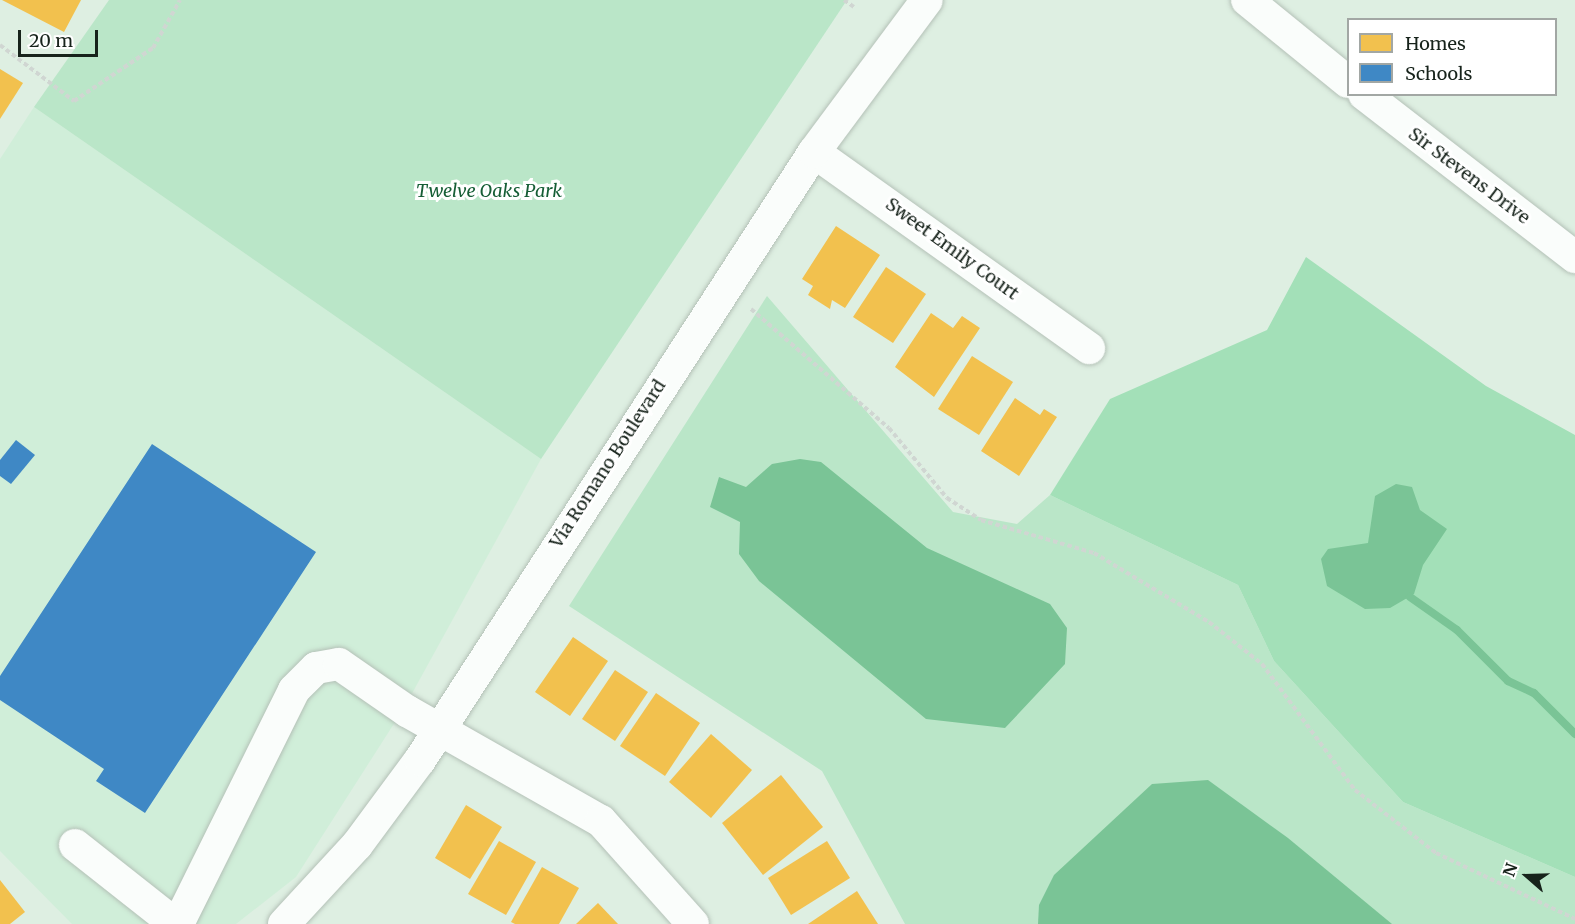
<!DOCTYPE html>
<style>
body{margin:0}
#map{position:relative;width:1575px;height:924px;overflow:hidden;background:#deefe2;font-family:Merriweather,serif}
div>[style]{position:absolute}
.built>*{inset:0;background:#d0eed9}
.green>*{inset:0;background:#bae6c8}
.forest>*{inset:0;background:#a3e0b8}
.water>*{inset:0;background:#7ac496}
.homes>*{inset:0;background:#f2c14e}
.schools>*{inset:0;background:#3f88c5}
.stream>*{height:8px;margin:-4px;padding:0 4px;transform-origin:4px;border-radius:4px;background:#7ac496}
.path>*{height:4px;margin-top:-2px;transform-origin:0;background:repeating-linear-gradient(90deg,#d0d6d2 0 4.5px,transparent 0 7.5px)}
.roads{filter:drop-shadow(0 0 2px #b4c1b7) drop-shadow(0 0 2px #b4c1b7)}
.minor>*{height:32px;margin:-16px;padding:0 16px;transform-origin:16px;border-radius:16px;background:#fafdfb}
span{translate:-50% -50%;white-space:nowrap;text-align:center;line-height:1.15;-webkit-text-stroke:6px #fff;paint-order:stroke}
.street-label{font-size:18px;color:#17231b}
.park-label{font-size:18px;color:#165e36;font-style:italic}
.legend{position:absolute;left:1347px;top:18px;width:210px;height:78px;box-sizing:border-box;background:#fff;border:2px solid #a2a7a4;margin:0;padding:8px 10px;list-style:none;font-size:18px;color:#17231b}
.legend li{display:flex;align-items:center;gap:12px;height:30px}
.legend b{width:30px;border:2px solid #a2a7a4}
.north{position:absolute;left:1497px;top:846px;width:60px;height:60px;-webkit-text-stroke:4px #fff;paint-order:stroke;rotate:290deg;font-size:16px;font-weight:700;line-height:24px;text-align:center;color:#17231b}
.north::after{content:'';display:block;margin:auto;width:21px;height:27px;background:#17231b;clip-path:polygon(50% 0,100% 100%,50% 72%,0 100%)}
.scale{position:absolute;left:18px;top:30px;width:80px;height:27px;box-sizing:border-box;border:3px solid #17231b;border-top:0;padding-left:8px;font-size:18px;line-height:21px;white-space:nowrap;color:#17231b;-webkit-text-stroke:4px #fff;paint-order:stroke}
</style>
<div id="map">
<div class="built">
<div style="clip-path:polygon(34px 107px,541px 459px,404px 708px,296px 877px,236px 924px,72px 924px,0 851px,0 159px)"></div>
</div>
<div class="green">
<div style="clip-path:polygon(109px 0,847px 0,541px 459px,34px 107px)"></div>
<div style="clip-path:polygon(767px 296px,953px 512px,1017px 524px,1050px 495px,1238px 585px,1274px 661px,1403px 802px,1575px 877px,1575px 924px,905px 924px,822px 771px,569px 606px)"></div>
</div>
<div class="forest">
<div style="clip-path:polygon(1306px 257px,1486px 386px,1575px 435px,1575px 877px,1403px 802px,1274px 661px,1238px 585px,1050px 495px,1110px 399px,1267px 330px)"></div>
</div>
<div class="water">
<div style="clip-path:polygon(800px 459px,821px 462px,927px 548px,1050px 604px,1067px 628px,1065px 664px,1005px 728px,926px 719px,759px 581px,739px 554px,740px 522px,710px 507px,719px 477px,746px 487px,772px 464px)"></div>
<div style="clip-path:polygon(1396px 484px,1412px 487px,1420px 510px,1447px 529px,1423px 565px,1414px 594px,1390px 608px,1365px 609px,1327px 586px,1321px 559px,1328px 549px,1368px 543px,1375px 496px)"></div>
<div style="clip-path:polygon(1208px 780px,1288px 838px,1392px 924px,1038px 924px,1039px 905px,1054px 875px,1152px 784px)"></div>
</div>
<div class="homes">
<div style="clip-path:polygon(2px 0,81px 0,64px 32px)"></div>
<div style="clip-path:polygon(0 69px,23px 83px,0 119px)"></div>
<div style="clip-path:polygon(836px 226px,880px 255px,845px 308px,832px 300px,830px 309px,808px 295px,813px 286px,802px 279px)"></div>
<div style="clip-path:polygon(886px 267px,926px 294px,893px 343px,853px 317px)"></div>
<div style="clip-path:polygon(931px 313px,953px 328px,962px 316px,980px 328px,934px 397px,895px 367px)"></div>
<div style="clip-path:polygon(972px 356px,1013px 382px,979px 435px,938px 409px)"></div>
<div style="clip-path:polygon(1015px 398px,1040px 415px,1044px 409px,1057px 417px,1019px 476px,981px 451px)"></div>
<div style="clip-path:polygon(573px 637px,608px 661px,570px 716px,535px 692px)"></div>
<div style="clip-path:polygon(615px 670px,648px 692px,615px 741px,582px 719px)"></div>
<div style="clip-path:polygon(656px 693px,700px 723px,665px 776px,620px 746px)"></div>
<div style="clip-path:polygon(711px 734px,752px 770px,711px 818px,669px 782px)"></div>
<div style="clip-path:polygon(781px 775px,823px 827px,763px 875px,722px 823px)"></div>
<div style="clip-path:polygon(466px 805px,502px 827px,470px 879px,435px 858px)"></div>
<div style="clip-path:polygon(499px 841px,536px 862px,506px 915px,468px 894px)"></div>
<div style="clip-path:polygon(827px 841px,850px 878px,791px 915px,768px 878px)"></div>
<div style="clip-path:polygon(542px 867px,579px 888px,559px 924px,515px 924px,511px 922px)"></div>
<div style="clip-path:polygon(0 880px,25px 912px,10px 924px,0 924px)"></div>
<div style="clip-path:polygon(857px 891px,878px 924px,808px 924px)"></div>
<div style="clip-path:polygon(598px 903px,618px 924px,576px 924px)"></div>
</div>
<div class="schools">
<div style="clip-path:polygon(16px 440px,35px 455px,11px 484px,0 476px,0 460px)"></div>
<div style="clip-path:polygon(152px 444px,316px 552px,145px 813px,96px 781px,104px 769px,0 700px,0 676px)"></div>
</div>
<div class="stream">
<div style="left:1410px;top:597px;width:57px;rotate:35.1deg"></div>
<div style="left:1457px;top:630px;width:72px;rotate:45deg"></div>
<div style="left:1508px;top:681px;width:29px;rotate:25deg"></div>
<div style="left:1534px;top:693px;width:58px;rotate:45deg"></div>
</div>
<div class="path">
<div style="left:844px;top:0;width:12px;rotate:35deg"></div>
<div style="left:0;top:45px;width:93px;rotate:37.1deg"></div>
<div style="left:74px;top:101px;width:95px;rotate:-33.9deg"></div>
<div style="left:153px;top:48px;width:55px;rotate:-60.6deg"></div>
<div style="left:751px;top:309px;width:182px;rotate:40.8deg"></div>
<div style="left:889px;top:428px;width:91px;rotate:50.4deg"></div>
<div style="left:947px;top:498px;width:40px;rotate:32.9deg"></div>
<div style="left:981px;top:520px;width:118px;rotate:16.3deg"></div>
<div style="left:1094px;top:553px;width:134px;rotate:31deg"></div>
<div style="left:1209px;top:622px;width:68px;rotate:38.4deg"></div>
<div style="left:1262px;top:664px;width:157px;rotate:53.6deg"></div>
<div style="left:1355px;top:790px;width:103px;rotate:37.9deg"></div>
<div style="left:1436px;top:853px;width:154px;rotate:25.4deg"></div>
</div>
<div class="roads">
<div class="minor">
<div style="left:1247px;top:0;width:130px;rotate:39.1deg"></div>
<div style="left:1364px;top:94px;width:267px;rotate:37.7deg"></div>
<div style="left:814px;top:152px;width:338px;rotate:35.5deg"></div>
<div style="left:75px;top:845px;width:127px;rotate:38.3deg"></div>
<div style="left:178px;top:924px;width:261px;rotate:-63.6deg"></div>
<div style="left:294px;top:690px;width:31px;rotate:-45deg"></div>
<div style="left:316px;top:668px;width:23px;rotate:-10deg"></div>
<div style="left:339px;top:664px;width:83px;rotate:34.7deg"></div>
<div style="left:407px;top:711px;width:223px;rotate:29.6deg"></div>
<div style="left:601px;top:821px;width:138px;rotate:48.2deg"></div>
<div style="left:284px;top:924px;width:108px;rotate:-47.3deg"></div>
<div style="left:357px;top:845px;width:106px;rotate:-53.5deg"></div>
<div style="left:420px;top:760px;width:724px;rotate:-57.06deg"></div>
<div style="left:814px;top:152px;width:189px;rotate:-53.4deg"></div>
</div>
</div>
<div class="street-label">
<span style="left:1469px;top:176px;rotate:37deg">Sir Stevens Drive</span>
<span style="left:952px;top:249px;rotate:36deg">Sweet Emily Court</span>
<span style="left:608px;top:464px;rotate:-57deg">Via Romano Boulevard</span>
</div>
<div class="park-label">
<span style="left:489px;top:191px">Twelve Oaks Park</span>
</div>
<ul class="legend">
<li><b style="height:16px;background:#f2c14e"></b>Homes</li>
<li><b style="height:16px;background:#3f88c5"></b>Schools</li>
</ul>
<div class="north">N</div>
<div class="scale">20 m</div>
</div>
